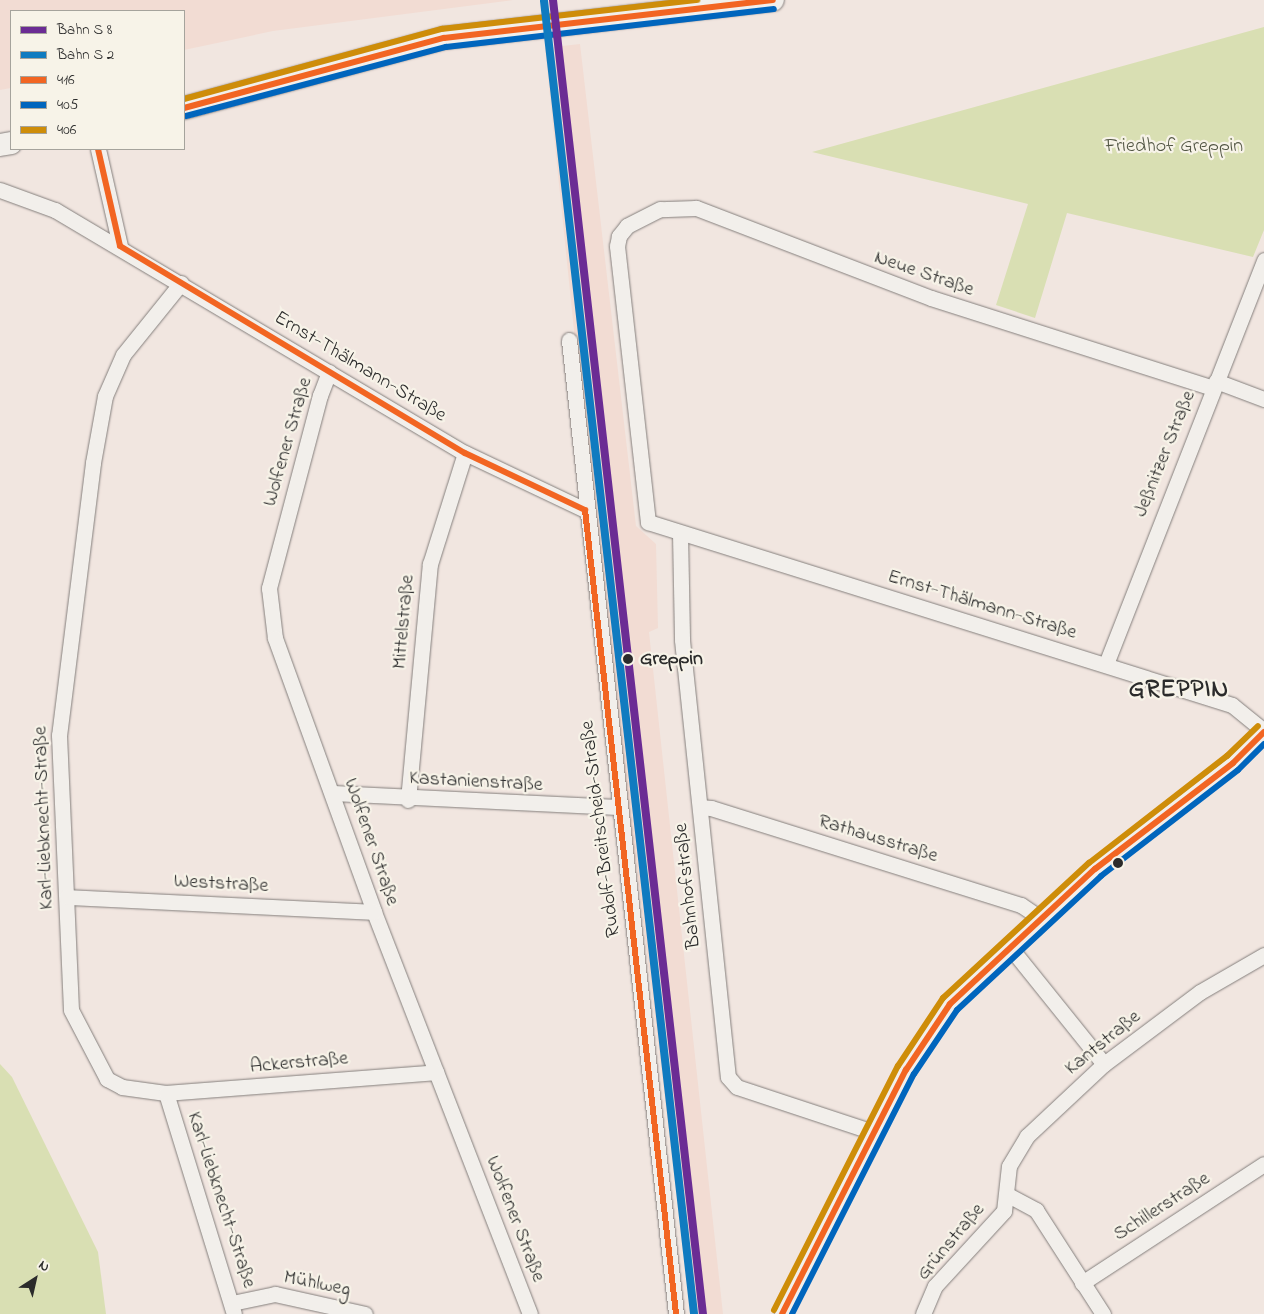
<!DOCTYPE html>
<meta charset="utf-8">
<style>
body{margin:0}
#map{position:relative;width:1264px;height:1314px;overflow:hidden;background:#f1e6e0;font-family:"Indie Flower",sans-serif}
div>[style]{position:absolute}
.built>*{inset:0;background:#f2dcd3}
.green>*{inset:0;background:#d9dfb3}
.roads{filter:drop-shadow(0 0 1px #847f7c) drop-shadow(0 0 1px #847f7c)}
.minor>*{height:15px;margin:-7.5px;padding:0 7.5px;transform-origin:7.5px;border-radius:7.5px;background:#f2efeb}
.secondary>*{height:22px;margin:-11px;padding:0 11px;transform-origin:11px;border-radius:11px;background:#f2efeb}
.bus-1>*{height:6px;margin:-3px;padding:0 3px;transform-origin:3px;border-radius:3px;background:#f26522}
.bus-2>*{height:6px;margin:-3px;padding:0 3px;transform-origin:3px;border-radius:3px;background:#0065bd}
.bus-3>*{height:6px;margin:-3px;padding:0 3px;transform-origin:3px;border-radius:3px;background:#ce8d09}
.rail-1>*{height:8px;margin:-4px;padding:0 4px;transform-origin:4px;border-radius:4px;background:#6b2c94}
.rail-2>*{height:8px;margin:-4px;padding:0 4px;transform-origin:4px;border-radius:4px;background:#107bc0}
.dots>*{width:14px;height:14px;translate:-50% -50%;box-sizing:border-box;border:2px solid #f7f3e8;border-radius:50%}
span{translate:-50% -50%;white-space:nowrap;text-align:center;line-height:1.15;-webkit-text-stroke:4.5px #f7f3e8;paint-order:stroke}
.park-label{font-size:20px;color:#525644}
.street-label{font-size:20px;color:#2b2b2b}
.stop-label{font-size:20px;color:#2b2b2b;font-weight:700}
.left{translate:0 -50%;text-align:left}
.district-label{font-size:25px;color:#2b2b2b;font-weight:700;letter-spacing:1px}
.legend{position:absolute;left:10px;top:10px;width:175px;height:140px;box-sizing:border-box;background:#f7f3e8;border:1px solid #a5a39c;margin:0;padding:6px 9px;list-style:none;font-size:15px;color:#2b2b2b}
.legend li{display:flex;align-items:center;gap:10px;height:25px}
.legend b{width:25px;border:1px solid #a5a39c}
.north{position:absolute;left:10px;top:1254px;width:50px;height:50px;-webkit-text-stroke:4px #f7f3e8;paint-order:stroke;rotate:35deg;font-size:14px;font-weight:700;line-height:20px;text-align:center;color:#2b2b2b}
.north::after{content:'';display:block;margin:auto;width:18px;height:22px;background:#2b2b2b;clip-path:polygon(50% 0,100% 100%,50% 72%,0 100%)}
</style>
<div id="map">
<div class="built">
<div style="clip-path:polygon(0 0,513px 0,273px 31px,184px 50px,184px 11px,11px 11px,11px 88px,0 90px)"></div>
<div style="clip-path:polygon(580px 44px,636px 526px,656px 544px,658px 628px,649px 632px,723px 1314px,691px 1314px,636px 862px,627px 846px,545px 48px)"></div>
</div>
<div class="green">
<div style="clip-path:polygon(1264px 27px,1264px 230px,1253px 257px,1067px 213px,1035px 318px,996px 305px,1028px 204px,812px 152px)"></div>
<div style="clip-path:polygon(0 1064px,12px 1077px,98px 1252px,106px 1314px,0 1314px)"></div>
</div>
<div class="roads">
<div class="minor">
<div style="left:98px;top:149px;width:99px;rotate:77.2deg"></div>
<div style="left:0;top:190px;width:59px;rotate:20deg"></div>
<div style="left:55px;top:210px;width:477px;rotate:30.7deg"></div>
<div style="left:465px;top:453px;width:133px;rotate:25.4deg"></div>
<div style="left:181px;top:283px;width:92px;rotate:128.9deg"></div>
<div style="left:123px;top:355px;width:45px;rotate:113.7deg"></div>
<div style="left:105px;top:396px;width:68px;rotate:100.2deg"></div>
<div style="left:93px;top:463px;width:274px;rotate:97.1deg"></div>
<div style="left:59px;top:735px;width:275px;rotate:87.5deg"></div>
<div style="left:71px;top:1010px;width:78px;rotate:62.4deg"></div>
<div style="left:107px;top:1079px;width:17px;rotate:28deg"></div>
<div style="left:122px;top:1087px;width:44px;rotate:7.8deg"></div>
<div style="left:166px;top:1093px;width:231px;rotate:72.9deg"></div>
<div style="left:569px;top:340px;width:980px;rotate:83.73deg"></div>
<div style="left:329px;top:372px;width:25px;rotate:111deg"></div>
<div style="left:320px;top:395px;width:200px;rotate:104.8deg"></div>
<div style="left:269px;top:588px;width:50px;rotate:83.2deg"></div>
<div style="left:275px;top:638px;width:291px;rotate:70.1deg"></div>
<div style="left:374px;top:912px;width:431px;rotate:68.8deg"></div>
<div style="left:1216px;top:381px;width:51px;rotate:20.6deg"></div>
<div style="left:1213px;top:388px;width:296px;rotate:-162.3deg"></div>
<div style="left:931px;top:298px;width:252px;rotate:-159deg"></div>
<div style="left:696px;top:208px;width:36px;rotate:178deg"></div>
<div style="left:660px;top:209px;width:37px;rotate:153deg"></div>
<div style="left:627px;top:226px;width:13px;rotate:129deg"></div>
<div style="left:619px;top:236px;width:10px;rotate:101deg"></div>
<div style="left:617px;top:246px;width:278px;rotate:83.6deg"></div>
<div style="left:648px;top:522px;width:612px;rotate:17.4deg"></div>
<div style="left:1232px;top:705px;width:41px;rotate:39.1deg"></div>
<div style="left:680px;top:533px;width:107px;rotate:88.9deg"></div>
<div style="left:682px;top:640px;width:439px;rotate:84deg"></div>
<div style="left:728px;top:1077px;width:13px;rotate:48deg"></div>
<div style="left:737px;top:1087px;width:143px;rotate:18.3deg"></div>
<div style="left:1106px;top:664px;width:434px;rotate:-68.6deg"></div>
<div style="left:333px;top:793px;width:285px;rotate:2.8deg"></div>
<div style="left:408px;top:800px;width:237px;rotate:-84.7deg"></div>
<div style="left:430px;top:564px;width:116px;rotate:-72.5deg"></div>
<div style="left:700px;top:807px;width:11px;rotate:5deg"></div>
<div style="left:711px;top:808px;width:325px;rotate:17.4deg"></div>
<div style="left:1021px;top:905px;width:23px;rotate:34deg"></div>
<div style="left:67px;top:897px;width:307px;rotate:2.8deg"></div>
<div style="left:1009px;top:946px;width:151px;rotate:51.2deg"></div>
<div style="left:166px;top:1093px;width:271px;rotate:-4.4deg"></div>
<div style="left:1008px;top:1195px;width:32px;rotate:28deg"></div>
<div style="left:1036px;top:1210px;width:124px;rotate:57.2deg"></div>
<div style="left:1082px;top:1283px;width:217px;rotate:-33.2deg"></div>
<div style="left:232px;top:1303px;width:44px;rotate:-11.8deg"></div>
<div style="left:275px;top:1294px;width:92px;rotate:12.5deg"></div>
<div style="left:782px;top:1314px;width:274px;rotate:-63.1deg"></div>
<div style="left:906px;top:1070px;width:79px;rotate:-56.3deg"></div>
<div style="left:950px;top:1004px;width:198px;rotate:-43deg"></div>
<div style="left:1095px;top:869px;width:174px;rotate:-37.5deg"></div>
<div style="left:1233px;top:763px;width:44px;rotate:-45deg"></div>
<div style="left:923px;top:1314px;width:30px;rotate:-67deg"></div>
<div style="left:935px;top:1286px;width:102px;rotate:-47.4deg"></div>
<div style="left:1004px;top:1211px;width:45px;rotate:-83.7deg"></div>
<div style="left:1009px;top:1166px;width:35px;rotate:-59deg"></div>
<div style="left:1027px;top:1136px;width:105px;rotate:-43.1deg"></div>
<div style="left:1104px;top:1064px;width:120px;rotate:-36.9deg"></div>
<div style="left:1200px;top:992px;width:74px;rotate:-30deg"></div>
</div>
<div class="secondary">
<div style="left:184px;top:108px;width:269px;rotate:-15.1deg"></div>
<div style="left:444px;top:38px;width:331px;rotate:-6.6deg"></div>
<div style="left:0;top:145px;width:11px;rotate:-10deg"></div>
</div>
</div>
<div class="bus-1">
<div style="left:184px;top:108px;width:269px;rotate:-15.1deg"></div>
<div style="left:444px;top:38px;width:331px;rotate:-6.6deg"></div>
<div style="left:98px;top:149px;width:99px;rotate:77.2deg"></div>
<div style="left:120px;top:246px;width:402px;rotate:31deg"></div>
<div style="left:465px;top:453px;width:133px;rotate:25.4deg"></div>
<div style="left:585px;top:510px;width:809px;rotate:83.54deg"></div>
<div style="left:782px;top:1314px;width:274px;rotate:-63.1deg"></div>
<div style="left:906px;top:1070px;width:79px;rotate:-56.3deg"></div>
<div style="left:950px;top:1004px;width:198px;rotate:-43deg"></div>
<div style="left:1095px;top:869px;width:174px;rotate:-37.5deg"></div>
<div style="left:1233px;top:763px;width:44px;rotate:-45deg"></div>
</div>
<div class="bus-2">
<div style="left:186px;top:116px;width:269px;rotate:-14.9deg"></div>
<div style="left:446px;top:47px;width:330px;rotate:-6.6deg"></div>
<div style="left:792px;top:1314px;width:269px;rotate:-63.1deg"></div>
<div style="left:914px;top:1074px;width:77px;rotate:-56.1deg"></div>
<div style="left:957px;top:1010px;width:197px;rotate:-42.9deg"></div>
<div style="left:1101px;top:876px;width:173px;rotate:-37.7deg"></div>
<div style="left:1238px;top:770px;width:37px;rotate:-45deg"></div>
</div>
<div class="bus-3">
<div style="left:184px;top:99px;width:267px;rotate:-15.2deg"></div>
<div style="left:442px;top:29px;width:257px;rotate:-6.5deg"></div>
<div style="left:774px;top:1310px;width:274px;rotate:-63.1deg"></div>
<div style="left:898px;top:1066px;width:82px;rotate:-56.5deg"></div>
<div style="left:943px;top:998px;width:199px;rotate:-42.8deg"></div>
<div style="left:1089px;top:863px;width:175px;rotate:-37.8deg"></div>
<div style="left:1227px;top:756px;width:43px;rotate:-44.1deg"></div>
</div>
<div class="rail-1">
<div style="left:553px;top:0;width:1323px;rotate:83.49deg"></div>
</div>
<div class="rail-2">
<div style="left:544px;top:1px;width:1322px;rotate:83.48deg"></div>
</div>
<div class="dots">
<div style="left:628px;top:659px;background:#2b2b2b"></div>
<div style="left:1118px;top:863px;background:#2b2b2b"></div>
</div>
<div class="park-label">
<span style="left:1174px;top:146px">Friedhof Greppin</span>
</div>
<div class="street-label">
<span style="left:924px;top:274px;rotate:19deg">Neue Straße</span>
<span style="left:360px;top:367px;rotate:31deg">Ernst-Thälmann-Straße</span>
<span style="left:288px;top:442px;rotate:-74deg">Wolfener Straße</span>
<span style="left:1165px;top:454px;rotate:-68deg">Jeßnitzer Straße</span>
<span style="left:982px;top:605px;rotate:17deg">Ernst-Thälmann-Straße</span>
<span style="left:404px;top:622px;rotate:-85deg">Mittelstraße</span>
<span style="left:476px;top:782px;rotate:3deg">Kastanienstraße</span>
<span style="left:44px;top:818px;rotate:-92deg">Karl-Liebknecht-Straße</span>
<span style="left:601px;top:829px;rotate:-97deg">Rudolf-Breitscheid-Straße</span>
<span style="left:878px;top:839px;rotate:17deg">Rathausstraße</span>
<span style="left:371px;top:842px;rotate:71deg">Wolfener Straße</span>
<span style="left:221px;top:884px;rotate:3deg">Weststraße</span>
<span style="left:688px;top:886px;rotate:-96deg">Bahnhofstraße</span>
<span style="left:1103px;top:1043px;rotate:-39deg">Kantstraße</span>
<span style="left:299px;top:1063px;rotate:-5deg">Ackerstraße</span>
<span style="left:221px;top:1200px;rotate:72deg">Karl-Liebknecht-Straße</span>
<span style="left:1162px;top:1207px;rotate:-33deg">Schillerstraße</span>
<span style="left:515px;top:1219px;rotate:69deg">Wolfener Straße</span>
<span style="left:951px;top:1242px;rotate:-50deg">Grünstraße</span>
<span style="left:317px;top:1284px;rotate:11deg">Mühlweg</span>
</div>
<div class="stop-label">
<span class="left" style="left:640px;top:659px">Greppin</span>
</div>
<div class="district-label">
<span style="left:1179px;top:690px">GREPPIN</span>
</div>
<ul class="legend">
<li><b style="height:6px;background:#6b2c94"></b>Bahn S 8</li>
<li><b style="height:6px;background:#107bc0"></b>Bahn S 2</li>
<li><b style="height:6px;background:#f26522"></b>416</li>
<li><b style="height:6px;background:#0065bd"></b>405</li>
<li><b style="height:6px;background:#ce8d09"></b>406</li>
</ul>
<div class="north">N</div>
</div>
